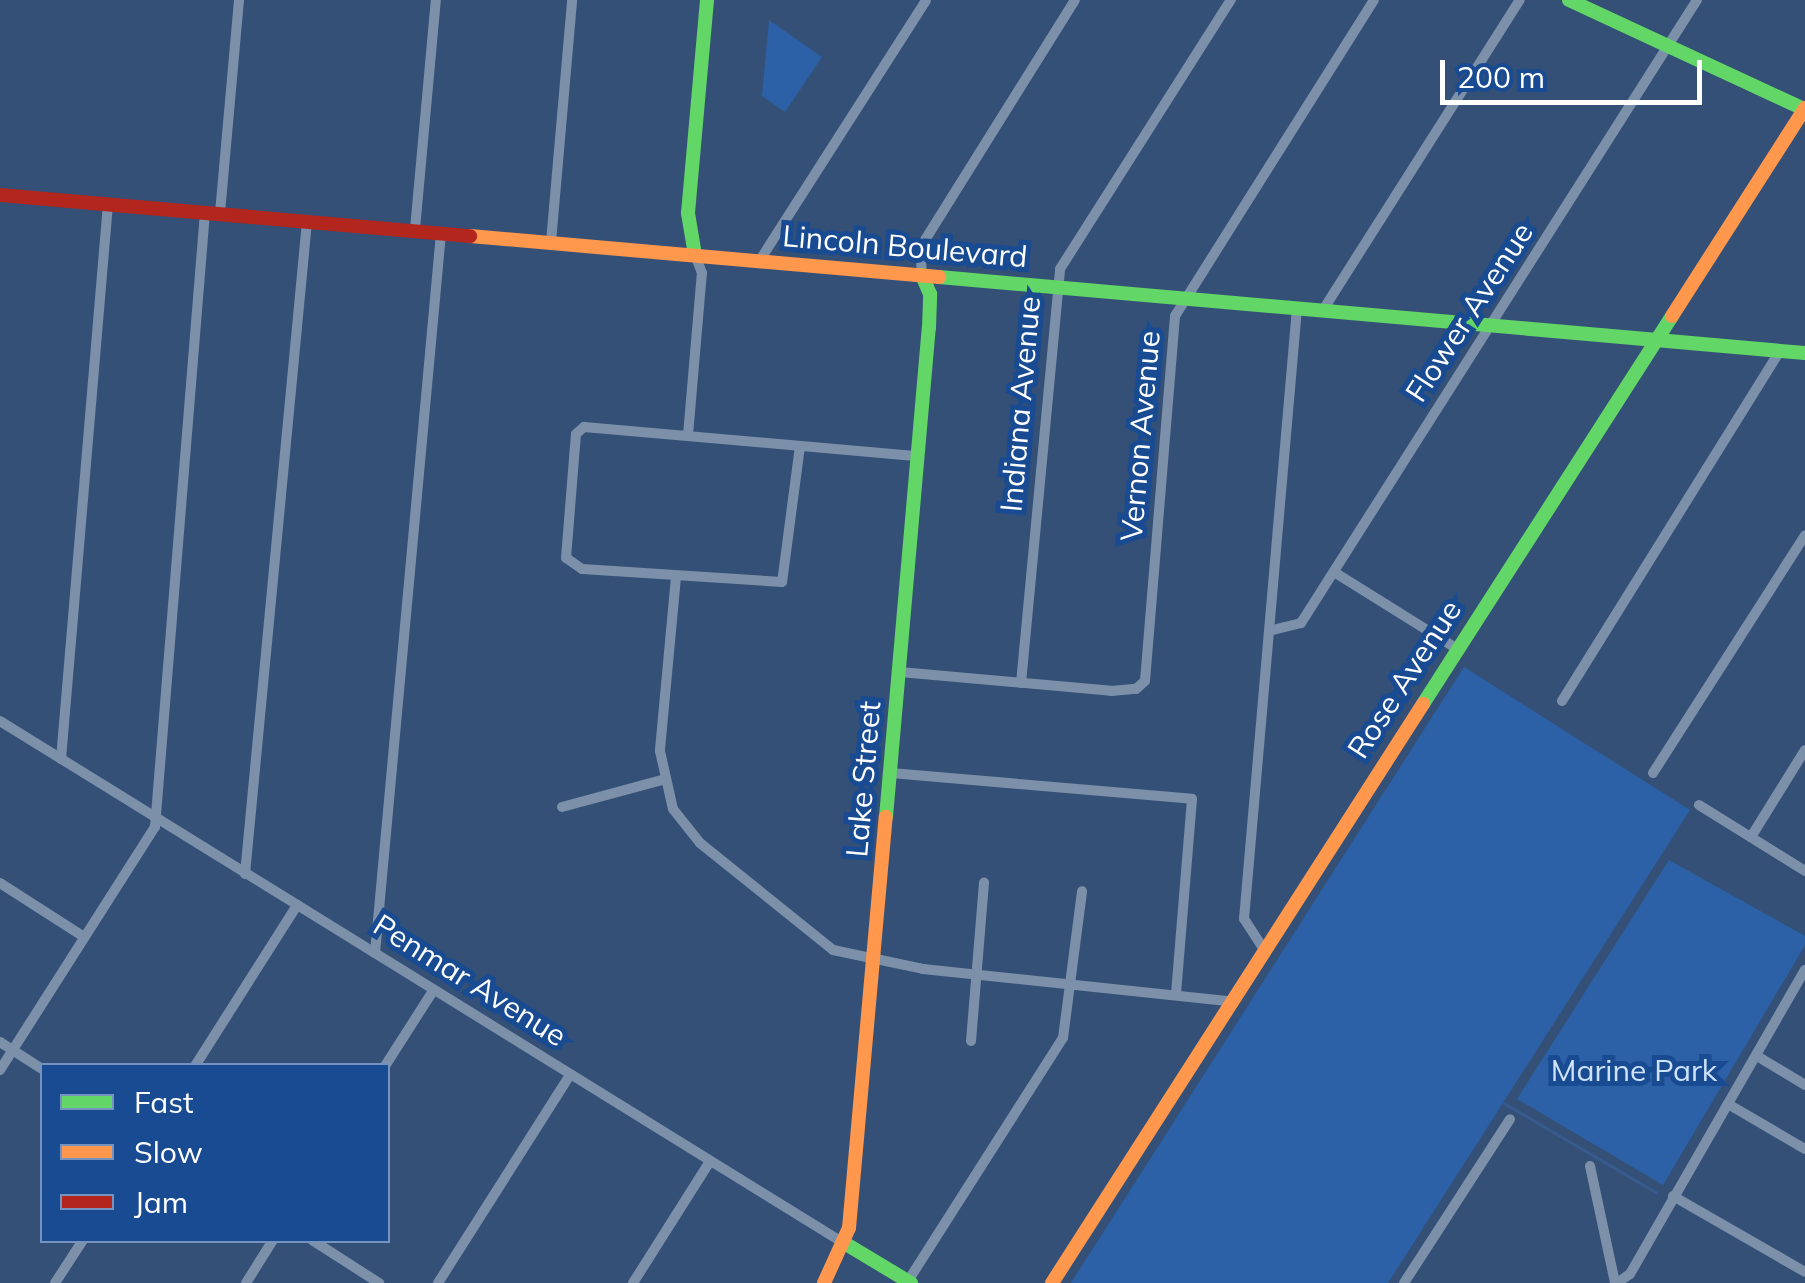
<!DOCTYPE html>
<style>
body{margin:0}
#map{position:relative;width:1805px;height:1283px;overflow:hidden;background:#345076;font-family:Mulish,sans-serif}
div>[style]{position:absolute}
.green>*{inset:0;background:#2c61a8}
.stream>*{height:2.5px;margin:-1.25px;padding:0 1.25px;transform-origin:1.25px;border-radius:1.25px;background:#375b8e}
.street>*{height:10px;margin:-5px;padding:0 5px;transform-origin:5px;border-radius:5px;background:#7c90a9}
.fast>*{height:14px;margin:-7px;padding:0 7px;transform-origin:7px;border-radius:7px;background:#63d668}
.slow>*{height:14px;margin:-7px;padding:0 7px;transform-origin:7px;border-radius:7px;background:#ff974d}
.jam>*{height:14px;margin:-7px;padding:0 7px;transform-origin:7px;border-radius:7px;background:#b3261e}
span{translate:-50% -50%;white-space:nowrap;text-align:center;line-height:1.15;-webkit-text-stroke:10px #184b92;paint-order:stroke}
.street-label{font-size:30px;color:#fff}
.park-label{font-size:30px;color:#cee2fb}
.legend{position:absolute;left:40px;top:1063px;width:350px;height:180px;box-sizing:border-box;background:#184b92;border:2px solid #7493be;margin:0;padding:12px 18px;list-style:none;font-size:30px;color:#fff}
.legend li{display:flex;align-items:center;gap:20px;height:50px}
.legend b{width:50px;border:2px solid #7493be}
.scale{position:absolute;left:1440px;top:60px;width:262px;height:45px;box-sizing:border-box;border:5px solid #fff;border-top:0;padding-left:12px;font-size:30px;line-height:35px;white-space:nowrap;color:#fff;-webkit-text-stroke:8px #184b92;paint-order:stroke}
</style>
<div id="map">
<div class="green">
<div style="clip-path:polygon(769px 20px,822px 57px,785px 112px,762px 96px)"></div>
<div style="clip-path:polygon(1464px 667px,1690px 810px,1388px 1283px,1071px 1283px)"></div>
<div style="clip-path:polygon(1669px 860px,1805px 936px,1805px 945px,1663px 1185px,1517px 1099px)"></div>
</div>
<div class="stream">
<div style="left:1504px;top:1103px;width:176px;rotate:30.4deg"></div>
</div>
<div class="street">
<div style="left:220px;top:213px;width:214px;rotate:-84.9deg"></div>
<div style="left:415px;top:229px;width:230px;rotate:-84.8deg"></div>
<div style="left:551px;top:242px;width:243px;rotate:-85deg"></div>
<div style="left:760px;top:260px;width:308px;rotate:-57.4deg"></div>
<div style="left:922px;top:275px;width:27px;rotate:-94deg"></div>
<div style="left:920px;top:248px;width:292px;rotate:-58deg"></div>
<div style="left:1323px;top:310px;width:367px;rotate:-57.6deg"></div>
<div style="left:688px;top:435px;width:163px;rotate:-85.1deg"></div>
<div style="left:702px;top:273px;width:19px;rotate:-111deg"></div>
<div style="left:800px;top:446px;width:137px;rotate:97.5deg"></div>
<div style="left:782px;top:582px;width:200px;rotate:-176.3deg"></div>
<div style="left:582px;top:569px;width:19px;rotate:-145deg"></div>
<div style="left:566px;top:558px;width:124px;rotate:-85.4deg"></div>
<div style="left:576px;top:434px;width:11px;rotate:-41deg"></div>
<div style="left:584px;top:427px;width:335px;rotate:5deg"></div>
<div style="left:1334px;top:572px;width:145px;rotate:32deg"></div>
<div style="left:676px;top:577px;width:175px;rotate:95.3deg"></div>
<div style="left:660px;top:751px;width:59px;rotate:77.4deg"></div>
<div style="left:673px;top:809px;width:43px;rotate:51.5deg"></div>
<div style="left:700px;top:843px;width:171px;rotate:38.8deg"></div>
<div style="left:833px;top:950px;width:92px;rotate:11.9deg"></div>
<div style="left:923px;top:969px;width:308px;rotate:6deg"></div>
<div style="left:1269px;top:631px;width:33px;rotate:-14deg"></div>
<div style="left:1301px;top:623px;width:738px;rotate:-57.56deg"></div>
<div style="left:900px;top:672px;width:212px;rotate:5.1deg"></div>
<div style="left:1111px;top:691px;width:25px;rotate:-5deg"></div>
<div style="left:1136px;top:689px;width:12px;rotate:-42deg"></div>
<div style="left:1145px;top:681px;width:366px;rotate:-85.3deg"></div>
<div style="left:1175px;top:316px;width:373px;rotate:-57.8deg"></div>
<div style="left:1021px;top:683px;width:416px;rotate:-84.6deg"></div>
<div style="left:1060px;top:269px;width:319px;rotate:-57.6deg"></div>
<div style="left:1562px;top:701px;width:412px;rotate:-58.1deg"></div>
<div style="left:0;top:721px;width:994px;rotate:31.75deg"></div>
<div style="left:61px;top:759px;width:557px;rotate:-85.16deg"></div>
<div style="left:891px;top:773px;width:302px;rotate:4.9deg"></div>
<div style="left:1192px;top:799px;width:196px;rotate:94.7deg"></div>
<div style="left:1653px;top:773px;width:282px;rotate:-57.4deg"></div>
<div style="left:1699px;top:805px;width:125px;rotate:31.9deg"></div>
<div style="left:562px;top:807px;width:104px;rotate:-15.1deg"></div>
<div style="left:1751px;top:837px;width:102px;rotate:-58.2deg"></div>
<div style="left:245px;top:874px;width:655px;rotate:-84.57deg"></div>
<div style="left:0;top:883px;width:100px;rotate:32.7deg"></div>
<div style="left:1263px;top:948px;width:35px;rotate:-123deg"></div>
<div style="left:1244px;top:919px;width:613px;rotate:-85.04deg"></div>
<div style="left:375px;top:953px;width:723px;rotate:-84.76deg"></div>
<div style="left:971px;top:1041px;width:159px;rotate:-85.3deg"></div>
<div style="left:0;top:1042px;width:50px;rotate:32.7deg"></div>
<div style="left:1757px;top:1056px;width:56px;rotate:31.1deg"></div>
<div style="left:195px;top:1066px;width:191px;rotate:-57.6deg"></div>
<div style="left:385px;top:1066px;width:89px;rotate:-57.4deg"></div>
<div style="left:0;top:1070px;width:288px;rotate:-57.5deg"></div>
<div style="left:155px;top:827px;width:617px;rotate:-85.35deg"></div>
<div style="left:1728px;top:1104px;width:89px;rotate:30.3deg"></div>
<div style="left:1590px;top:1166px;width:120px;rotate:77.9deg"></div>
<div style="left:1673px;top:1196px;width:152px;rotate:29.9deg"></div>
<div style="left:312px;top:1240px;width:80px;rotate:32.7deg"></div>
<div style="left:908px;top:1281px;width:288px;rotate:-57.5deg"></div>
<div style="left:1063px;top:1038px;width:148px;rotate:-82.6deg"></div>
<div style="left:55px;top:1283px;width:51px;rotate:-56.9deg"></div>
<div style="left:246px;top:1283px;width:51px;rotate:-57.9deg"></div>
<div style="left:438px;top:1283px;width:246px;rotate:-57.6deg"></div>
<div style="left:633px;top:1283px;width:142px;rotate:-57.7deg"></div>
<div style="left:1404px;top:1283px;width:195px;rotate:-57.1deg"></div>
<div style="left:1617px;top:1283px;width:16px;rotate:-35deg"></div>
<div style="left:1630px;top:1274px;width:351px;rotate:-60.1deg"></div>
</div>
<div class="fast">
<div style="left:1569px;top:0;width:259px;rotate:24.9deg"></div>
<div style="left:695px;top:255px;width:43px;rotate:-99.5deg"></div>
<div style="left:688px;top:213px;width:214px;rotate:-84.9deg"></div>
<div style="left:939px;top:277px;width:869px;rotate:5.02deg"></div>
<div style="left:1423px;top:704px;width:461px;rotate:-57.3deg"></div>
<div style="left:886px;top:817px;width:491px;rotate:-85deg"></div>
<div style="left:929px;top:328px;width:34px;rotate:-88deg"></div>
<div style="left:930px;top:294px;width:21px;rotate:-113deg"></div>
<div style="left:846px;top:1244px;width:76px;rotate:31deg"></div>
</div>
<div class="slow">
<div style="left:470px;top:236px;width:471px;rotate:5deg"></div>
<div style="left:1672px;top:316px;width:247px;rotate:-57.4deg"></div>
<div style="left:824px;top:1283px;width:60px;rotate:-65.6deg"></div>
<div style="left:849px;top:1228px;width:413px;rotate:-84.9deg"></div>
<div style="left:1052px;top:1283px;width:688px;rotate:-57.35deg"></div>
</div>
<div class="jam">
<div style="left:0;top:195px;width:472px;rotate:5deg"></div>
</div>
<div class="street-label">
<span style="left:905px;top:246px;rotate:5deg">Lincoln Boulevard</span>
<span style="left:1469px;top:312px;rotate:-57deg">Flower Avenue</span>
<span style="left:1020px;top:404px;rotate:-85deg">Indiana Avenue</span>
<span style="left:1140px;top:436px;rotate:-85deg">Vernon Avenue</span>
<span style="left:1404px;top:679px;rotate:-57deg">Rose Avenue</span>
<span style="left:863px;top:779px;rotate:-85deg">Lake Street</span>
<span style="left:470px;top:980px;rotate:32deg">Penmar Avenue</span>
</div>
<div class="park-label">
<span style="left:1634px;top:1070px">Marine Park</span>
</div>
<ul class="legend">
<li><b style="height:12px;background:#63d668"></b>Fast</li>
<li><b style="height:12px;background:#ff974d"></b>Slow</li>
<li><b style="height:12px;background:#b3261e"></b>Jam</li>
</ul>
<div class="scale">200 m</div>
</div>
